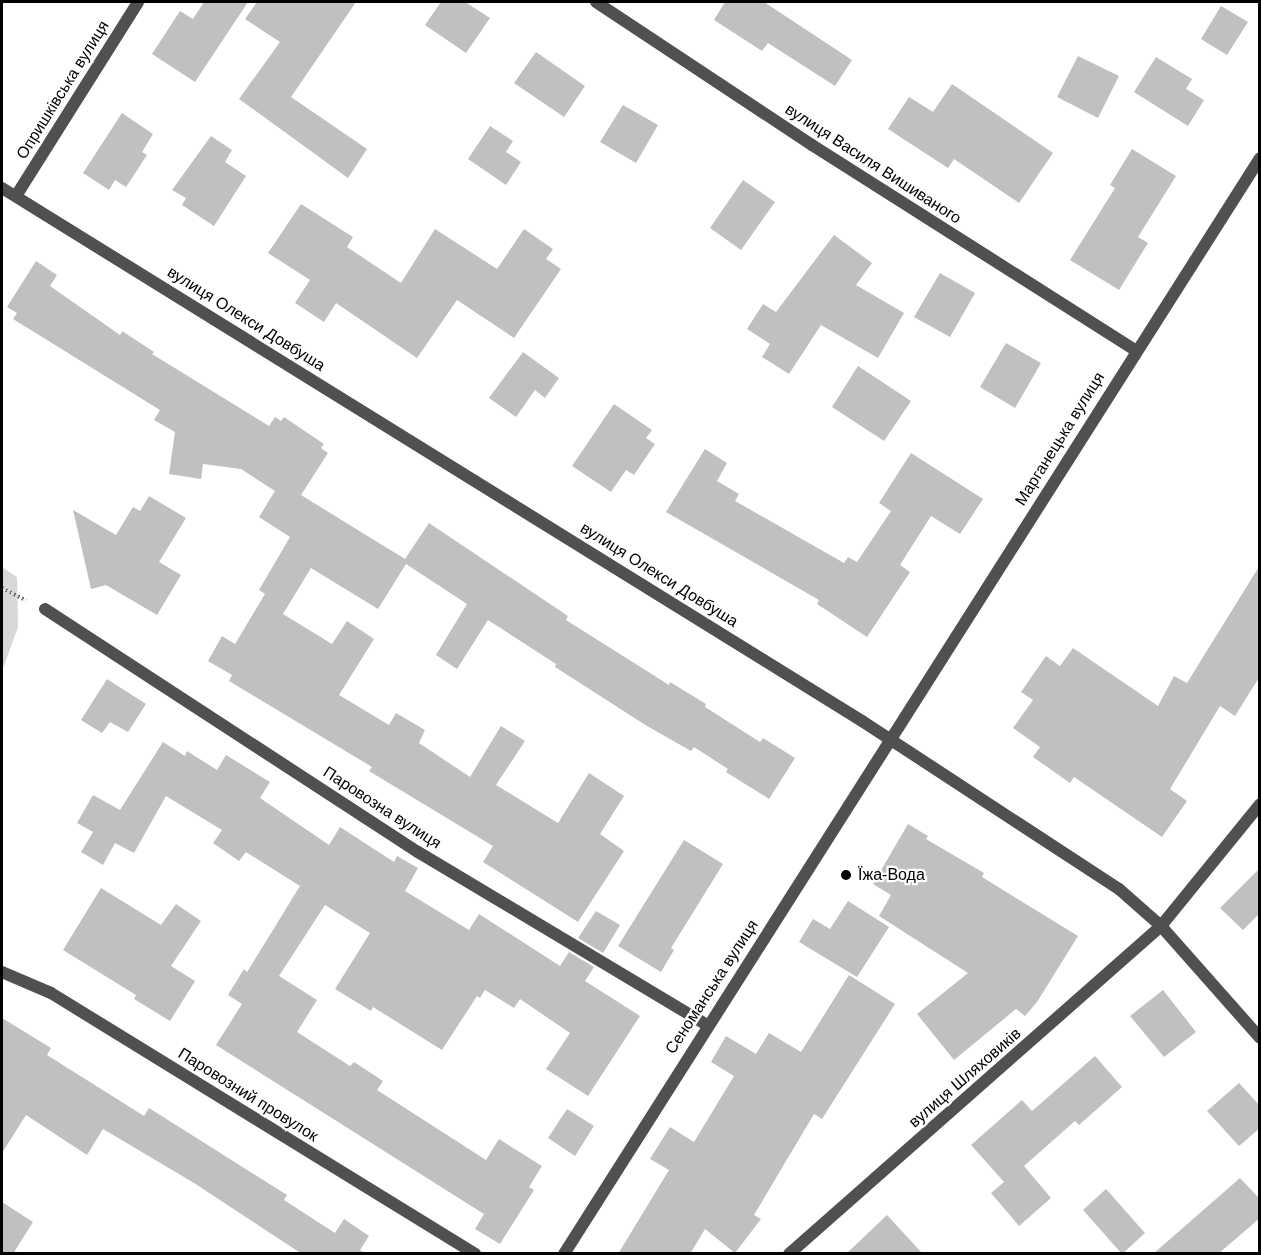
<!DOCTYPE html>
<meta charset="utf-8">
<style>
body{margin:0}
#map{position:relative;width:1261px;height:1255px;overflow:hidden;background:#fff;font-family:Helvetica,sans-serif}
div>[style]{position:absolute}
.green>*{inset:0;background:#d7d7d7}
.building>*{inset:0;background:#c0c0c0}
.path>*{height:4px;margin-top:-2px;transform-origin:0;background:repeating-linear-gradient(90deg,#727272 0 1.5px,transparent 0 4.5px)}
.street>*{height:12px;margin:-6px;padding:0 6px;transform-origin:6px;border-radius:6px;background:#505050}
.dots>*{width:16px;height:16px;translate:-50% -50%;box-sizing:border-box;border:3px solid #fff;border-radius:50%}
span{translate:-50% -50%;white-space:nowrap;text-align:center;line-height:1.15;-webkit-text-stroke:4.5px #fff;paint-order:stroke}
.street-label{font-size:16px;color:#000}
.poi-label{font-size:16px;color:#000}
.left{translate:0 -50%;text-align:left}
.frame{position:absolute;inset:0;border:3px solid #000;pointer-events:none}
</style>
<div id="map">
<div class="green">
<div style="clip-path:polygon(2px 567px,17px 577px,18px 627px,2px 671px)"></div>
</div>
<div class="building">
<div style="clip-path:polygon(204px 2px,248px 2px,195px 82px,152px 54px,180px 11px,193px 19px)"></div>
<div style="clip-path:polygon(257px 2px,356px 2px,291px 97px,367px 149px,348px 178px,239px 99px,280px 42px,245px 19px)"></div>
<div style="clip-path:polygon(441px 2px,465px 2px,490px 18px,466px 53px,425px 25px)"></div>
<div style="clip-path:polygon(725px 2px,764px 2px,852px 60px,835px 86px,768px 43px,762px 51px,714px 20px)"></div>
<div style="clip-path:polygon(1221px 6px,1248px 22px,1227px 55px,1201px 39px)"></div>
<div style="clip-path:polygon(536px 52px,585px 86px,564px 117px,514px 83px)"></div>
<div style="clip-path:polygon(1078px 56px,1119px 76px,1098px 118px,1057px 97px)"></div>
<div style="clip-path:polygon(1156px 57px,1192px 79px,1186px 89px,1204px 100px,1188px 126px,1134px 92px)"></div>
<div style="clip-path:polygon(952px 84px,1053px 153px,1019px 203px,954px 159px,948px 168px,888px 129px,909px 97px,933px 112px)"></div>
<div style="clip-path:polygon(623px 105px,658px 125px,636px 163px,600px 142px)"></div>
<div style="clip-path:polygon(122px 113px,153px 134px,142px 152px,147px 155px,126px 187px,115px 180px,109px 190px,83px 173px)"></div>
<div style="clip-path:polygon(490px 126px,513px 141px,506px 152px,521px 162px,506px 185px,468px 159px)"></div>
<div style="clip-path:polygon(211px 136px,232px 150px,225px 162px,246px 176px,214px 226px,182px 205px,186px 198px,172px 190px)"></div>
<div style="clip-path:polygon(1132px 149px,1176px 176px,1138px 237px,1148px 243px,1119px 290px,1070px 260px,1115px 188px,1110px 185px)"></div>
<div style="clip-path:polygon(743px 180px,775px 202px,741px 250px,710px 228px)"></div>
<div style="clip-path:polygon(301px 204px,353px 237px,347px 247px,401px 283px,435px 229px,497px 269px,524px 229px,553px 249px,546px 259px,561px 269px,514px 338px,457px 300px,417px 358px,336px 303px,324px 322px,295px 303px,310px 280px,268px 253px)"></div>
<div style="clip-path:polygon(834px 235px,872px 263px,856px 285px,904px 313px,878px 358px,821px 325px,789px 374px,762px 357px,770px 344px,747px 329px,763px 304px,776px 312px)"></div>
<div style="clip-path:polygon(36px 261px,57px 275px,50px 286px,120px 335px,122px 331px,154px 352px,152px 354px,269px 426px,275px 417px,281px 421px,284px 417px,324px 444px,321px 448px,328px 453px,301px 495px,405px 559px,429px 523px,568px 616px,566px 620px,669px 685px,670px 682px,706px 704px,705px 707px,760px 742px,763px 738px,795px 758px,769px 799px,726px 772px,728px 769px,694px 747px,691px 751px,647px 726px,555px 667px,556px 664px,488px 620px,457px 669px,436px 655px,467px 604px,406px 564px,378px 609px,311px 568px,283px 614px,332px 644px,347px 621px,374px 639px,339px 695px,389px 725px,396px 713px,425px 730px,419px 743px,470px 777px,501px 726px,525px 741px,496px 785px,558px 823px,589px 773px,624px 796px,600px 834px,624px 851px,578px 922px,483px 862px,493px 846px,369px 771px,372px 767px,229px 681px,232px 675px,208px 661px,222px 636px,235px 644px,265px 594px,259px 590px,290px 537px,259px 517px,275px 491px,241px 469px,203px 464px,201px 479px,169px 474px,175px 432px,154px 420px,160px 410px,13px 319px,17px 313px,7px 307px)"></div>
<div style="clip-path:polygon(940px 273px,975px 293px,950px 337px,914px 317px)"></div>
<div style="clip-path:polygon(1006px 343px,1041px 363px,1015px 408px,980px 387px)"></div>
<div style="clip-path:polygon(523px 352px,559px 378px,545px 398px,535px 390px,516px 417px,489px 398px)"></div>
<div style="clip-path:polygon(858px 366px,911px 401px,884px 441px,832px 407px)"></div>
<div style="clip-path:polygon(614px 404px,652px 430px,646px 438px,655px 444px,634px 475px,626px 470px,611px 492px,572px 466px)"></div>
<div style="clip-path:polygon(705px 449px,727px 463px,717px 481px,739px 494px,735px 501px,844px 563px,848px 557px,857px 562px,891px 511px,879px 503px,911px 453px,983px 499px,960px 534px,931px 516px,900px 565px,910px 572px,867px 637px,817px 604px,819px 600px,666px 512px)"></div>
<div style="clip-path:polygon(149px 496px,186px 518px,159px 562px,181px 575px,157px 615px,106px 585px,91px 589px,73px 510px,116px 535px,133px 507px,140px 511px)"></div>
<div style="clip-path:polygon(1260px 565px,1260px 676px,1235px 716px,1220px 706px,1170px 789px,1187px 801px,1162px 837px,1074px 777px,1070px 783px,1033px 757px,1040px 747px,1013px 728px,1033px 700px,1021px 692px,1046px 656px,1060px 666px,1073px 648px,1158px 706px,1174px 676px,1187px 683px)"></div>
<div style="clip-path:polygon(107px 679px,146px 704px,128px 732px,110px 722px,102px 733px,81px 720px)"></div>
<div style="clip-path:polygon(163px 742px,185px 756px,187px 751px,217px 770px,226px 755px,270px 782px,260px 798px,329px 845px,340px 827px,394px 862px,397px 856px,418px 868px,405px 891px,469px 930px,479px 914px,560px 966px,569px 952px,594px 967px,585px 981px,640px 1016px,588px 1096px,546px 1069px,570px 1033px,520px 999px,514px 1008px,485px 990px,480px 998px,477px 996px,442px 1050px,373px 1007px,371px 1011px,335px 989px,370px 933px,325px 905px,279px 976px,317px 1000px,297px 1032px,350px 1066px,354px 1062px,383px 1081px,377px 1090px,486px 1160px,499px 1139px,542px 1166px,529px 1187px,534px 1190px,500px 1244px,475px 1229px,484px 1214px,216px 1045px,242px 1004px,228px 995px,244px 969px,247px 972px,300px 886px,246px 852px,239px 861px,213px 843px,222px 830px,166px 796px,134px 853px,115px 843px,103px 865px,81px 852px,93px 832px,77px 823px,93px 795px,120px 810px)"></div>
<div style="clip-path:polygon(908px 824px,928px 836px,926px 839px,984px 873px,982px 877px,1078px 936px,1037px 1002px,1025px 1016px,1016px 1009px,954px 1060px,917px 1014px,968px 973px,879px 916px,899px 881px,891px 895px,873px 884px)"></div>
<div style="clip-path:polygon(684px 840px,723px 864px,671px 948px,674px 950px,661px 972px,618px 946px)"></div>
<div style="clip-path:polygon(1260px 868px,1260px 913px,1243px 930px,1220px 908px)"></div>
<div style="clip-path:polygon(101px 888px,161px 925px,176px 904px,201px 921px,171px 966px,195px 981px,170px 1021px,134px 999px,136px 995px,63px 950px)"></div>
<div style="clip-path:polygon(848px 901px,889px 927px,857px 977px,799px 942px,813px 919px,830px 929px)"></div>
<div style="clip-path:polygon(596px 911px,620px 925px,603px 953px,578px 938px)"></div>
<div style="clip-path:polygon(849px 975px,895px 1004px,822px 1119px,814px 1114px,754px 1215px,761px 1219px,735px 1253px,705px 1229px,690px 1254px,618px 1254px,669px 1170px,650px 1159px,670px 1127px,694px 1142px,734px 1076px,711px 1062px,726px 1036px,756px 1054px,769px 1033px,801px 1052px)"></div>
<div style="clip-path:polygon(1163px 990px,1196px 1032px,1164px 1057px,1130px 1016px)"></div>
<div style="clip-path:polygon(2px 1018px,51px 1048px,47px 1055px,144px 1116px,149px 1108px,287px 1195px,284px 1200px,335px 1233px,344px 1219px,369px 1236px,360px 1250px,366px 1254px,302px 1254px,194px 1183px,103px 1129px,87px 1155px,26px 1115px,2px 1153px)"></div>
<div style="clip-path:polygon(1095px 1056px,1122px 1087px,1079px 1125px,1075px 1121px,1024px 1166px,1051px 1198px,1019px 1226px,991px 1193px,1004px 1182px,971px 1145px,1022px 1100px,1032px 1111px)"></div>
<div style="clip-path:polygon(1239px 1083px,1260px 1106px,1260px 1128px,1239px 1146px,1207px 1111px)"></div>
<div style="clip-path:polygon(567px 1109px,594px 1126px,575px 1156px,548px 1138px)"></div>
<div style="clip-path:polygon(1240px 1178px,1260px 1199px,1260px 1218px,1218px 1254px,1153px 1254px)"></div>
<div style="clip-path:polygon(1106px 1189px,1145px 1233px,1122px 1254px,1083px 1210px)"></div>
<div style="clip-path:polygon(2px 1202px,33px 1222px,13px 1254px,2px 1254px)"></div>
<div style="clip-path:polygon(887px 1215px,923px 1254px,846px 1254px)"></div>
</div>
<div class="path">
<div style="left:2px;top:588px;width:27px;rotate:27deg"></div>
</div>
<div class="street">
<div style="left:596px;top:2px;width:259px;rotate:33.5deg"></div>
<div style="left:812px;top:145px;width:383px;rotate:32.4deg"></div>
<div style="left:2px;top:188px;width:1012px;rotate:31.79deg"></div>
<div style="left:862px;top:721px;width:307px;rotate:33.2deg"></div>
<div style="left:1119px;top:889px;width:56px;rotate:41.4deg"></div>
<div style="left:1161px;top:926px;width:149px;rotate:48.5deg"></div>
<div style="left:16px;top:196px;width:229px;rotate:-57.8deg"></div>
<div style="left:45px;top:609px;width:445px;rotate:33.1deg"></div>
<div style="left:418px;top:852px;width:337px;rotate:30.9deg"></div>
<div style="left:2px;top:972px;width:53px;rotate:23.2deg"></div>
<div style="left:51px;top:993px;width:498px;rotate:31.6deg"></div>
<div style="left:564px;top:1254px;width:1298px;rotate:-57.58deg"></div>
<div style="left:789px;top:1254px;width:496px;rotate:-41.4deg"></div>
<div style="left:1161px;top:926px;width:157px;rotate:-50.9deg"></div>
</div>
<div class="dots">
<div style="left:846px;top:875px;background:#000"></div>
</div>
<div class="street-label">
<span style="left:63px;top:90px;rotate:-58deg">Опришківська вулиця</span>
<span style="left:873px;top:164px;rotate:33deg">вулиця Василя Вишиваного</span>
<span style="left:246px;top:319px;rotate:32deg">вулиця Олекси Довбуша</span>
<span style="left:1060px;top:439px;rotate:-58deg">Марганецька вулиця</span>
<span style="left:659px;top:575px;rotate:32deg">вулиця Олекси Довбуша</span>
<span style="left:382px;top:808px;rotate:33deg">Паровозна вулиця</span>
<span style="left:712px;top:987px;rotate:-57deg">Сеноманська вулиця</span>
<span style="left:965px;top:1078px;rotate:-41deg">вулиця Шляховиків</span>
<span style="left:248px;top:1095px;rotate:32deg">Паровозний провулок</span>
</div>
<div class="poi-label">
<span class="left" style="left:858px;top:875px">Їжа-Вода</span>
</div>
<div class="frame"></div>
</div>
